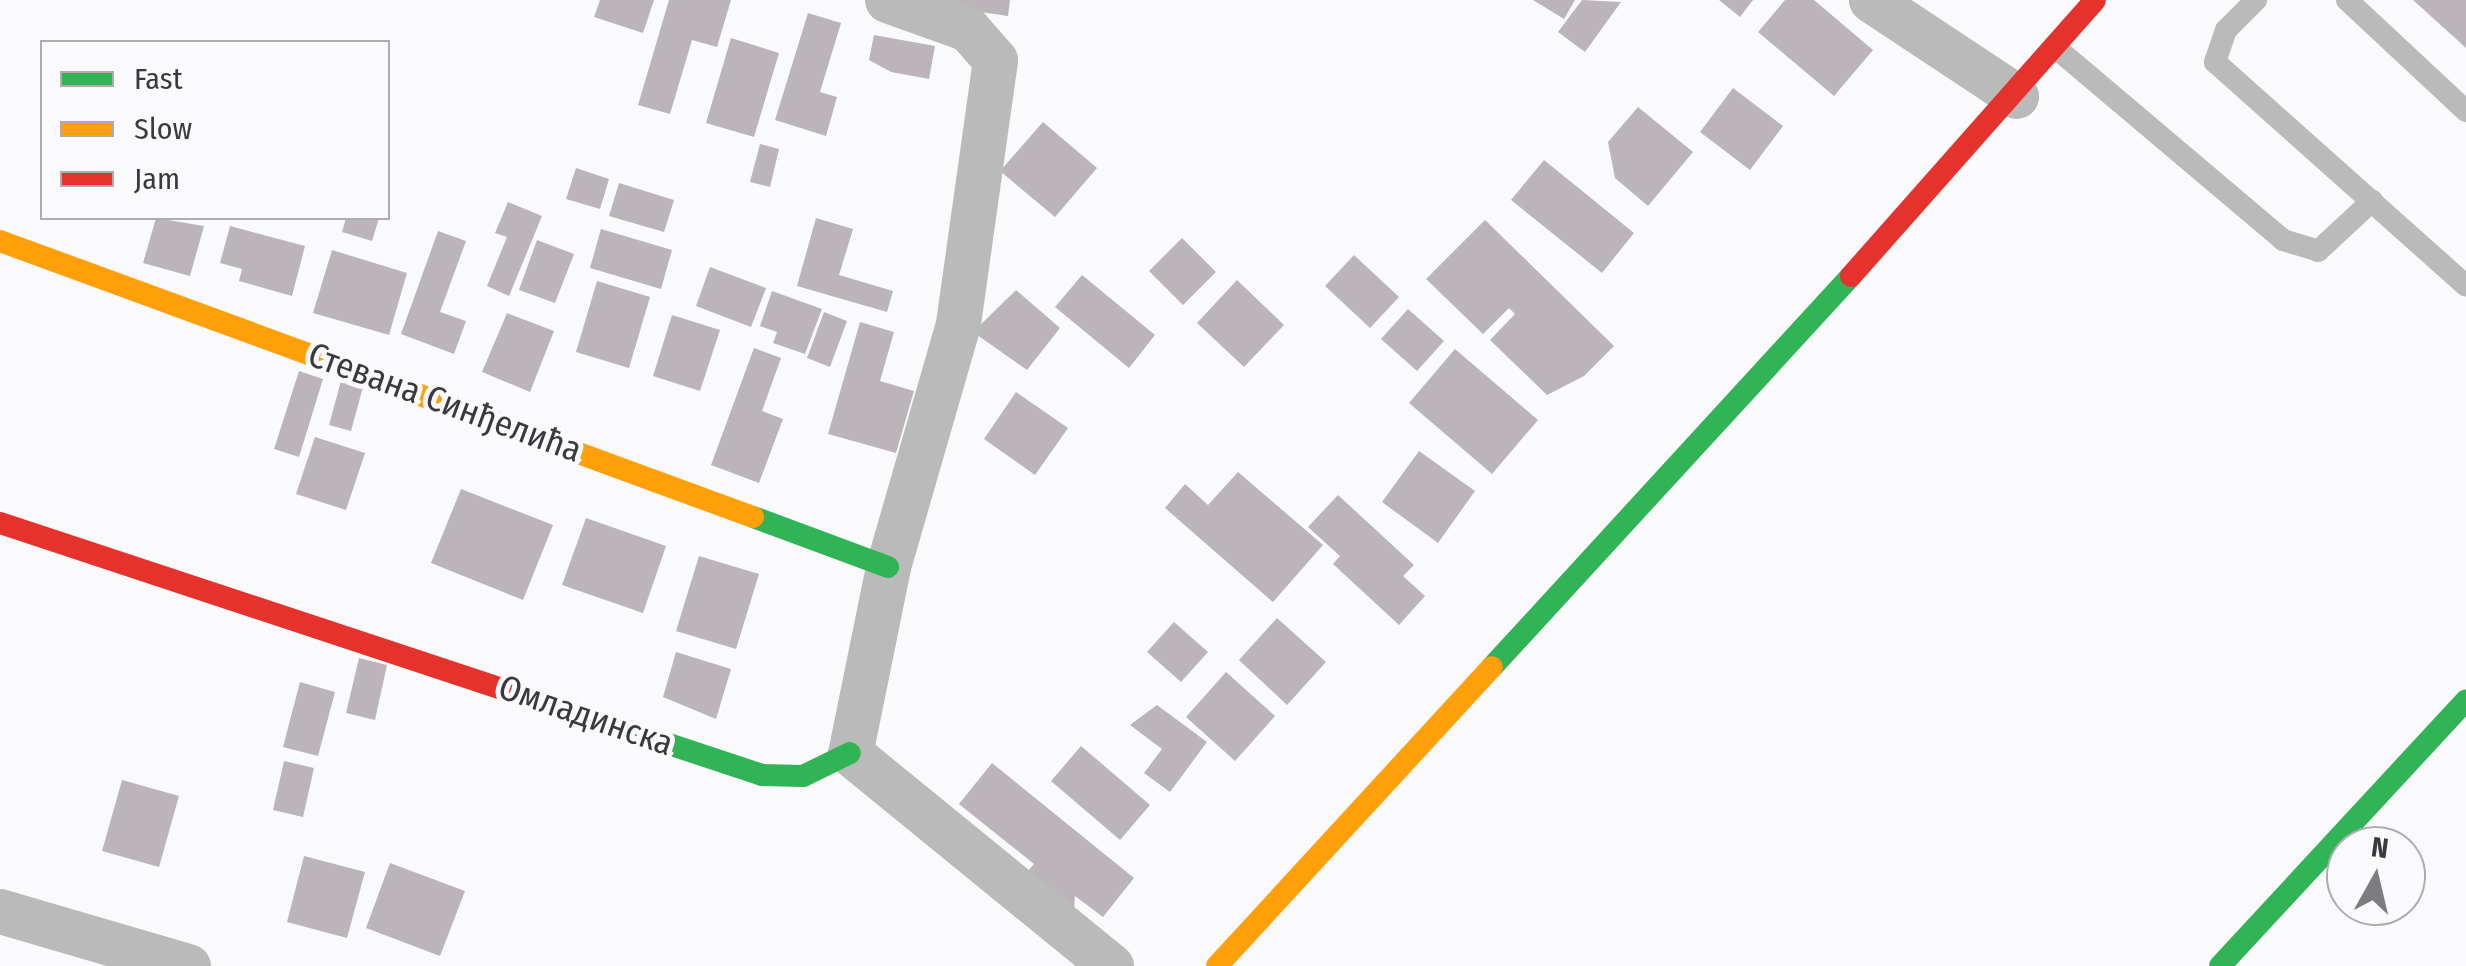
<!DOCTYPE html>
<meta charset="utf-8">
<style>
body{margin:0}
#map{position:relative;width:2466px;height:966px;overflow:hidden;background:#fafafd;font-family:"Fira Sans Condensed",sans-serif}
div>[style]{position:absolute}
.building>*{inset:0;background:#bbb4b9}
.lane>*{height:22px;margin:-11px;padding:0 11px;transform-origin:11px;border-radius:11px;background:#bbbabb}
.street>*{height:45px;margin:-22.5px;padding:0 22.5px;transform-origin:22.5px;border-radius:22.5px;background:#bbbabb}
.fast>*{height:22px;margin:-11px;padding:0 11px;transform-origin:11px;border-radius:11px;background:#30b455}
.slow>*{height:22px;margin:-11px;padding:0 11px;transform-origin:11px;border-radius:11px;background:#ff9f0a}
.jam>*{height:22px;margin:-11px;padding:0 11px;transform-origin:11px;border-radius:11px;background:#e5322d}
span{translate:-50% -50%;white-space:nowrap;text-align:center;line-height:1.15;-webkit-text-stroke:10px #f9f9fe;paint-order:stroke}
.street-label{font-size:35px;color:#3a3a3c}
.legend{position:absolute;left:40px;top:40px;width:350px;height:180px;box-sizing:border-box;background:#f9f9fe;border:2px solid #adadb0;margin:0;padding:12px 18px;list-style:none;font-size:30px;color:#3a3a3c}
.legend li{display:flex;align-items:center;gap:20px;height:50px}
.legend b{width:50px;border:2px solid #adadb0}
.north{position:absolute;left:2326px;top:826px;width:100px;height:100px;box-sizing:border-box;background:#f9f9fe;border:2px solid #adadb0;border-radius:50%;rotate:8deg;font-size:28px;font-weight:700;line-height:40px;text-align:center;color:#3a3a3c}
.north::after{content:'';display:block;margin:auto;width:35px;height:45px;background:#7d7d80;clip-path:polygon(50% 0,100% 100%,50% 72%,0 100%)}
</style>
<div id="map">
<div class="building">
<div style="clip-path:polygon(600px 0,654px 0,643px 33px,594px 17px)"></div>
<div style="clip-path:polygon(669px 0,731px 0,717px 47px,692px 40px,670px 114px,638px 105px)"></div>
<div style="clip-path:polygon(947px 0,1010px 0,1008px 16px,946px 7px)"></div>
<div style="clip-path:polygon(1533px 0,1575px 0,1564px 19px)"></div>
<div style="clip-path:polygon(1582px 0,1621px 2px,1585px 52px,1558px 32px)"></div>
<div style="clip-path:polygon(1719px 0,1753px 0,1740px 17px)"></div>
<div style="clip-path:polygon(1785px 0,1814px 0,1873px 50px,1834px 96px,1758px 32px)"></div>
<div style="clip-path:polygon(2413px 0,2466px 0,2466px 48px)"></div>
<div style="clip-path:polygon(808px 13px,841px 23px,820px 92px,837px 97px,826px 136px,775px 120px)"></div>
<div style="clip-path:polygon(874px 35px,935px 46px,929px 79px,891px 72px,869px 60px)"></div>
<div style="clip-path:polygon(731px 38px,779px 53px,754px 137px,706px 123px)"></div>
<div style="clip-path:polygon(1733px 88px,1783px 126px,1750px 170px,1700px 132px)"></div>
<div style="clip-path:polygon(1638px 107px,1693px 152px,1648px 206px,1615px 178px,1608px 142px)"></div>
<div style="clip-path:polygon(1043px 122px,1097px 168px,1055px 217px,1000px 171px)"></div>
<div style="clip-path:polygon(760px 144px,779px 149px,770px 187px,750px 182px)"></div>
<div style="clip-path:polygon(1544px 160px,1634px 233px,1602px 273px,1511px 200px)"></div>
<div style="clip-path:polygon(576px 168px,609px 179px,600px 209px,566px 199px)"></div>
<div style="clip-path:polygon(619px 183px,674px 200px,664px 232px,609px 216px)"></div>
<div style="clip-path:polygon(508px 202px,542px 216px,509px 296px,487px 286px,507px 237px,495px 233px)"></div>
<div style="clip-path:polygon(156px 218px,204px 226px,190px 276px,143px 263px)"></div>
<div style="clip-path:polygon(346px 218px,379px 218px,372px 241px,342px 232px)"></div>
<div style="clip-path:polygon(816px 218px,853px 229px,839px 275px,893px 291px,887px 312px,797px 286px)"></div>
<div style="clip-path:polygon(1485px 220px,1614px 346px,1584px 376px,1547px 395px,1490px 340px,1515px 314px,1509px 308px,1483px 334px,1426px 279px)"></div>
<div style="clip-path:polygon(230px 226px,305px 246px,292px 296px,239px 281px,242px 269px,220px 263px)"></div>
<div style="clip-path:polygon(601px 229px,672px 250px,661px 289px,590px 268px)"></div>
<div style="clip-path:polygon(438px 231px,466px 241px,440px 312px,466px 321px,454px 354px,401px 334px)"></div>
<div style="clip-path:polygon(1182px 238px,1216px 272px,1183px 305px,1149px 271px)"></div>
<div style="clip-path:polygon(537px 240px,574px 254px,555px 303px,519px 290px)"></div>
<div style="clip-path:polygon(332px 250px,407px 273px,389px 335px,313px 313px)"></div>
<div style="clip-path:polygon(1354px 255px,1399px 297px,1370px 328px,1325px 286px)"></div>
<div style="clip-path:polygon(710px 267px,766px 288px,751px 327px,696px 306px)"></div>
<div style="clip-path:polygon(1082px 275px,1155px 335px,1129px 368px,1055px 307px)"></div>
<div style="clip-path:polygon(1237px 280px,1284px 325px,1244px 367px,1197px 323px)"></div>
<div style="clip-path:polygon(597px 281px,650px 297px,629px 368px,576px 352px)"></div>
<div style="clip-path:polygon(1016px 290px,1060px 328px,1027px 370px,973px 332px)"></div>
<div style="clip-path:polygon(772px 291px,822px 309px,805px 354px,773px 343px,777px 332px,760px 326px)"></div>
<div style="clip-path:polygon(1408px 309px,1444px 341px,1417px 371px,1381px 339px)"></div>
<div style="clip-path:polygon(824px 312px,847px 321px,830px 367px,807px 358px)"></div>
<div style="clip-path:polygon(507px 313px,554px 331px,530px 392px,482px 372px)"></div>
<div style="clip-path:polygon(672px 315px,720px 330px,700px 391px,653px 376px)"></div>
<div style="clip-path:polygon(860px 322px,894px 332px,880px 381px,914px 391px,896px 453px,828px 434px)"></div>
<div style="clip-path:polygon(754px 348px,781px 358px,762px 411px,783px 419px,759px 483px,711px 465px)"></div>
<div style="clip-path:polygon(1455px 349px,1538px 420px,1492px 474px,1409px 403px)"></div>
<div style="clip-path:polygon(299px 371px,323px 379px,299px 457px,274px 449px)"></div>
<div style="clip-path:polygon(341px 381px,363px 387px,351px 431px,329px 425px)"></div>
<div style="clip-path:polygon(1016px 392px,1068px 428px,1035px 475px,984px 439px)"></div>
<div style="clip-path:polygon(315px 437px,365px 453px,346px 510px,296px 494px)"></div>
<div style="clip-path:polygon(1419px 451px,1475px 491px,1438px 543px,1382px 502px)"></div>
<div style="clip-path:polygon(1238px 472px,1323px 545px,1273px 602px,1165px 508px,1185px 484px,1208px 505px)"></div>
<div style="clip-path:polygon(461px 489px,553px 525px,523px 600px,431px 563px)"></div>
<div style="clip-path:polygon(1338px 495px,1414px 565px,1403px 576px,1425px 596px,1399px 625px,1333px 564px,1340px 556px,1308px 527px)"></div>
<div style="clip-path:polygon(586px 518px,666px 546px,643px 613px,562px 585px)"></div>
<div style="clip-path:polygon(699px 556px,759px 574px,736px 649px,676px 631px)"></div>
<div style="clip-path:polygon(1277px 618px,1326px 662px,1287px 705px,1239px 660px)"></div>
<div style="clip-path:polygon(1174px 622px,1208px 652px,1181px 682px,1147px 652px)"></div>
<div style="clip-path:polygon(676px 652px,731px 669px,716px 719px,663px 697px)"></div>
<div style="clip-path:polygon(359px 658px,387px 665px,375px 720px,346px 713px)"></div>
<div style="clip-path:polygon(1226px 672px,1275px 716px,1235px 761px,1186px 717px)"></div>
<div style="clip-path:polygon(300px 682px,335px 692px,318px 756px,283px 747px)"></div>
<div style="clip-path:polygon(1157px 705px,1207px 742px,1170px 792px,1144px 773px,1162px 749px,1130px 725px)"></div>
<div style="clip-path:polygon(1081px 746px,1150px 805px,1120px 840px,1051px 781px)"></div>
<div style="clip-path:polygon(284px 761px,314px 768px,303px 817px,273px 810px)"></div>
<div style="clip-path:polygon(992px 763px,1134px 878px,1103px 917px,1075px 896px,1074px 910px,1027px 872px,1034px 864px,959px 804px)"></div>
<div style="clip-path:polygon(122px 780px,179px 796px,159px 867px,102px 851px)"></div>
<div style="clip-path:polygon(304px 856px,365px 872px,347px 938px,287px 922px)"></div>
<div style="clip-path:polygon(390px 863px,465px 891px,440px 956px,366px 928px)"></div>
</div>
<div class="lane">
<div style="left:2256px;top:0;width:42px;rotate:135deg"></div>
<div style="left:2226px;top:30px;width:34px;rotate:109deg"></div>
<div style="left:2215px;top:62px;width:336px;rotate:41.7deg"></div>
<div style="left:2347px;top:0;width:163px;rotate:43deg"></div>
<div style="left:2056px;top:48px;width:297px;rotate:40.2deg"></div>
<div style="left:2283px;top:240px;width:37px;rotate:17deg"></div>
<div style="left:2318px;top:251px;width:74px;rotate:-42.8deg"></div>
</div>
<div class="street">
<div style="left:887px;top:0;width:86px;rotate:19.7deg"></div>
<div style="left:968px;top:29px;width:41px;rotate:48.9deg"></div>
<div style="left:995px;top:60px;width:267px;rotate:98deg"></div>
<div style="left:958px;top:324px;width:253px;rotate:106.1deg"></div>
<div style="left:888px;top:567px;width:190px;rotate:101.5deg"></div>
<div style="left:850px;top:753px;width:337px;rotate:39.2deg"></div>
<div style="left:1871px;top:0;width:174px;rotate:33.5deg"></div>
<div style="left:0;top:911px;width:196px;rotate:16.3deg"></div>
</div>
<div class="fast">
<div style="left:753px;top:517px;width:144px;rotate:20.3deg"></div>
<div style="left:1492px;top:667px;width:531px;rotate:-47.44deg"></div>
<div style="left:587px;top:717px;width:184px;rotate:18.3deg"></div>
<div style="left:762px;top:775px;width:41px;rotate:1.4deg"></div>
<div style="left:803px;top:776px;width:52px;rotate:-26.1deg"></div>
<div style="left:2220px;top:966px;width:362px;rotate:-47.2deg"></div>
</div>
<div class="slow">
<div style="left:0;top:241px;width:802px;rotate:20.13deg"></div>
<div style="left:1217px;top:966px;width:406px;rotate:-47.4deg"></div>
</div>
<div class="jam">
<div style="left:1851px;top:276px;width:368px;rotate:-48.5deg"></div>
<div style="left:0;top:523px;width:618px;rotate:18.29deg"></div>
</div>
<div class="street-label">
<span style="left:445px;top:402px;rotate:20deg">Стевана Синђелића</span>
<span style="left:586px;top:715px;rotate:19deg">Омладинска</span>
</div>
<ul class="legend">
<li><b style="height:12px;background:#30b455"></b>Fast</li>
<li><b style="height:12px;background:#ff9f0a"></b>Slow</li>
<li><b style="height:12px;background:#e5322d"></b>Jam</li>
</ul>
<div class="north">N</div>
</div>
